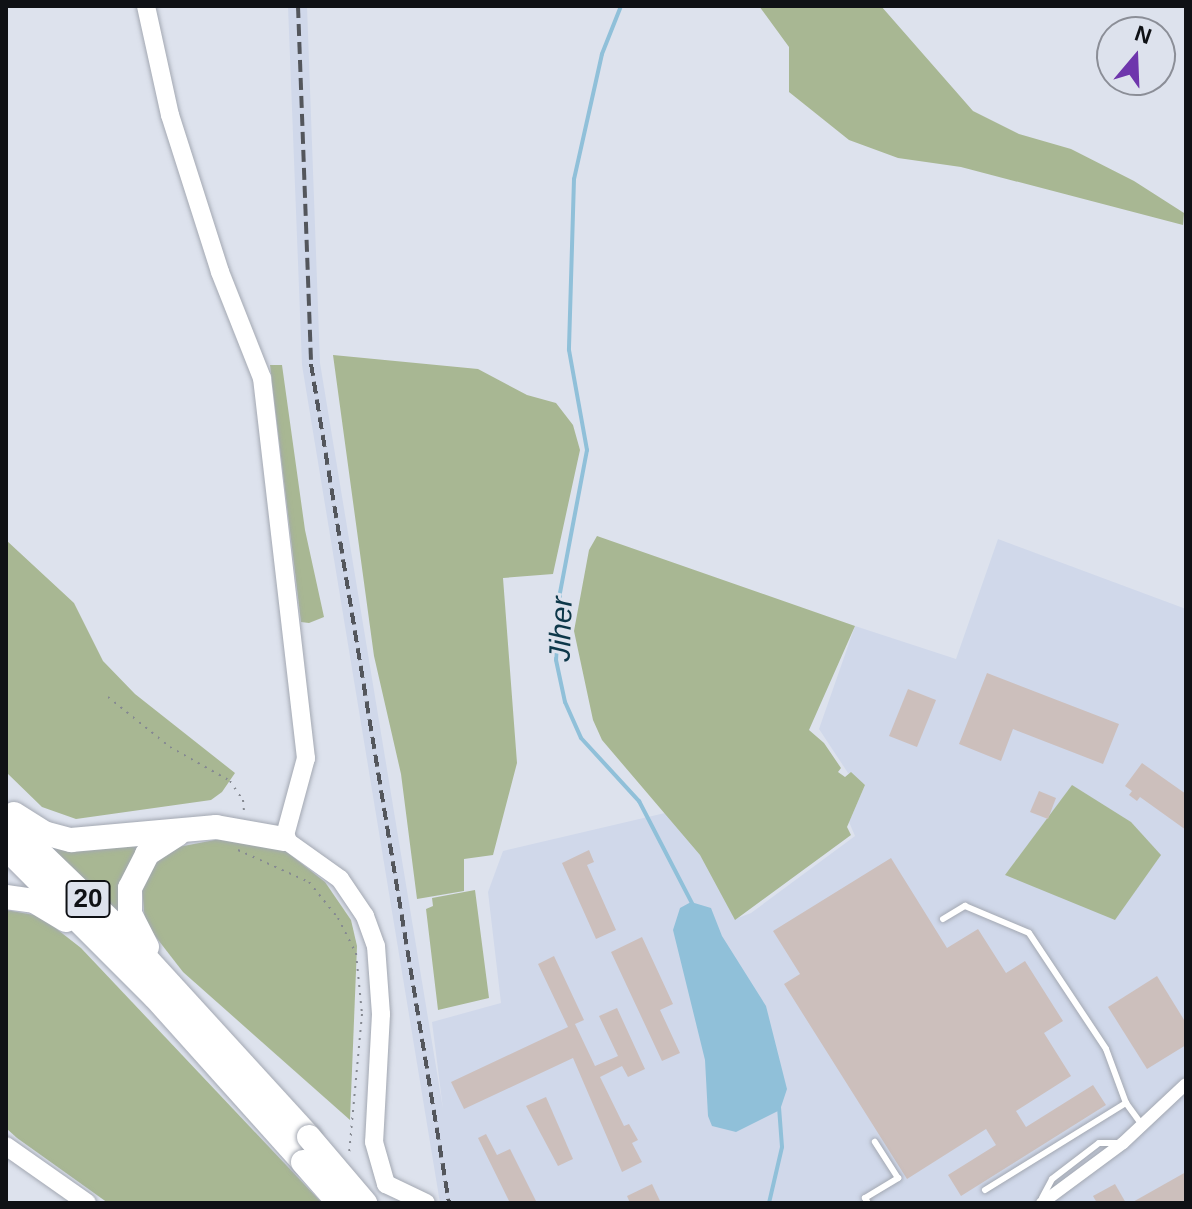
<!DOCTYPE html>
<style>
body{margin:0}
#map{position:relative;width:1192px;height:1209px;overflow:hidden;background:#dde2ed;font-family:Helvetica,sans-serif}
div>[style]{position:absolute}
.built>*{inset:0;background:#d0d8ea}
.green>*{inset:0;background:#a8b793}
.water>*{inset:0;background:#90c0d9}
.stream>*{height:4px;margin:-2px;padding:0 2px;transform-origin:2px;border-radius:2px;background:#90c0d9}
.building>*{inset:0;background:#ccbfbc}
.path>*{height:2px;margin-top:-1px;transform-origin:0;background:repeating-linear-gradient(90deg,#858991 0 2px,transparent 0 8px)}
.roads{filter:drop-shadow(0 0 2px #a3a8b2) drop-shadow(0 0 2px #a3a8b2)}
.lane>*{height:6px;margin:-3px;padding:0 3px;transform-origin:3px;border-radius:3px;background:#fff}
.street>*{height:12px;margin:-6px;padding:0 6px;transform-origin:6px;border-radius:6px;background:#fff}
.secondary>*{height:18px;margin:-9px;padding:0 9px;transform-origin:9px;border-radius:9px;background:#fff}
.highway>*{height:24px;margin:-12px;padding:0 12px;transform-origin:12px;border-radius:12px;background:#fff}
.rail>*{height:4px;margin-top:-2px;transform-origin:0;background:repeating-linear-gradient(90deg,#53565c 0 12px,transparent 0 18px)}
.bridges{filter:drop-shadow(0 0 2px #a3a8b2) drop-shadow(0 0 2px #a3a8b2)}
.highway-bridge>*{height:24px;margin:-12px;padding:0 12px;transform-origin:12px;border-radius:12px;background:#fff}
span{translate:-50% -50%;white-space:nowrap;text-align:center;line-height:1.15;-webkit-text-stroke:6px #dde2ed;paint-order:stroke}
.shield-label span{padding:2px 6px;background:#dde2ed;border:2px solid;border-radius:6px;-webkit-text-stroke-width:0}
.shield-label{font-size:26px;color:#0f1115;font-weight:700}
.water-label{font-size:30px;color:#0d3749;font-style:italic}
.frame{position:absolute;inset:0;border:8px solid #0f1115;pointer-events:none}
.north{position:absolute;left:1096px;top:16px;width:80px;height:80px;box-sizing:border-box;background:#dde2ed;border:2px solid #8b8e97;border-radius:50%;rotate:19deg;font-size:22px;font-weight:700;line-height:32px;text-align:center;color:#0f1115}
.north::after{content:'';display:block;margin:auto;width:28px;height:36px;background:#6e36ac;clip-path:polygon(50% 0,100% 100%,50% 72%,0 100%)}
</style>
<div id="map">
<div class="built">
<div style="clip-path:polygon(288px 6px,307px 6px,320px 363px,443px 1109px,432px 1022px,501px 1003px,488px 892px,503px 851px,665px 813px,701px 855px,735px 919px,751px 913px,855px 836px,849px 822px,865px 785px,848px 773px,819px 729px,855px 626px,956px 659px,998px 539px,1186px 609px,1186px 1203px,440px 1203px,302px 365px)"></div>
</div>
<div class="green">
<div style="clip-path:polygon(759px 6px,881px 6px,973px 111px,1019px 134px,1071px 149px,1134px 181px,1184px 213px,1183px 225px,961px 167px,898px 158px,849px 140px,789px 92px,789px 47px)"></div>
<div style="clip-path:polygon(333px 355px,478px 369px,527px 395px,556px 403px,573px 425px,580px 450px,553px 574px,503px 578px,517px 763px,493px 855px,464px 859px,464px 891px,417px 899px,401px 774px,374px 656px)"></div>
<div style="clip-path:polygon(270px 365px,282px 365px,305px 530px,324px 617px,309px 623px,301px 622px)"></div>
<div style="clip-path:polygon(597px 536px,855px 626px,809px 730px,824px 743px,841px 768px,838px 772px,845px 777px,851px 772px,865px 785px,847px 827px,851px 835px,735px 920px,700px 855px,602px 740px,593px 720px,574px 631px,589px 550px)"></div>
<div style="clip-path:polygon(6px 540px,74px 603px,103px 661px,135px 694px,235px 773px,222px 792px,211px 800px,76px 819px,42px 807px,6px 772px)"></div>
<div style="clip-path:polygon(1072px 785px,1131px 822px,1161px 855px,1115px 920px,1005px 875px)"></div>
<div style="clip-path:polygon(154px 839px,126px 924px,43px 841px)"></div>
<div style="clip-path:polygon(220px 839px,283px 849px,325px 882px,351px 920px,357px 946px,350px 1120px,183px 972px,145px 923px,142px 886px,157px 859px,173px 848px)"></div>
<div style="clip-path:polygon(475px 890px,489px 998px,438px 1010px,426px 909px,433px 906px,432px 898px)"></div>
<div style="clip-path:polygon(6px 910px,40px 916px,81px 948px,322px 1203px,108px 1203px,17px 1138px,6px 1128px)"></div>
</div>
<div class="water">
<div style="clip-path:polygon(691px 902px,711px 908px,722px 936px,766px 1006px,787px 1089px,780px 1110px,736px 1132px,712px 1126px,708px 1116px,705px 1060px,673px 930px,680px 908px)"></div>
</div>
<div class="stream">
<div style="left:621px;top:6px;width:52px;rotate:111.6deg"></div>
<div style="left:602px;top:54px;width:128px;rotate:102.6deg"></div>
<div style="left:574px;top:179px;width:171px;rotate:91.7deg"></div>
<div style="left:569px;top:350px;width:102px;rotate:79.8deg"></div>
<div style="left:587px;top:450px;width:146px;rotate:100.7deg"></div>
<div style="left:560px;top:593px;width:67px;rotate:93.4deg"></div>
<div style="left:556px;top:660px;width:43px;rotate:77.9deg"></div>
<div style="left:565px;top:702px;width:39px;rotate:66deg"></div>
<div style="left:581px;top:738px;width:86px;rotate:47.4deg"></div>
<div style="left:639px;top:801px;width:119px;rotate:62.6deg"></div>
<div style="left:769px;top:1203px;width:57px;rotate:-76.9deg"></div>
<div style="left:782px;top:1147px;width:40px;rotate:-94.3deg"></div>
</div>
<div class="building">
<div style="clip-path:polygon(987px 673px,1119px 724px,1103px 764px,1013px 729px,1001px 761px,959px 744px)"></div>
<div style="clip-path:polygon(908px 689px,936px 700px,917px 747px,889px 736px)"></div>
<div style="clip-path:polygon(1142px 763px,1186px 794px,1186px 830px,1140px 797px,1137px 801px,1129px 795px,1132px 791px,1125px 786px)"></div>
<div style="clip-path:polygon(1039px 791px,1056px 798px,1048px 819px,1030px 812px)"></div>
<div style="clip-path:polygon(589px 850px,594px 862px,587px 865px,616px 930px,596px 939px,562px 863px)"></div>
<div style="clip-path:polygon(891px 858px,947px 948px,978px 929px,1006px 973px,1025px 961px,1063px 1021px,1044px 1033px,1071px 1076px,1016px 1111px,1026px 1127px,1093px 1085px,1106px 1105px,961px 1196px,948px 1175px,996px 1145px,986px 1129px,907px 1179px,784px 984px,800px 974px,773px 931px)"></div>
<div style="clip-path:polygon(642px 937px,673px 1004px,660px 1010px,680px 1053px,662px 1061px,611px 952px)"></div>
<div style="clip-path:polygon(554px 956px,584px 1020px,575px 1024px,595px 1066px,618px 1056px,599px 1016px,617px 1008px,645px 1069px,628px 1077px,622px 1066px,600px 1077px,624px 1126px,629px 1124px,638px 1140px,632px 1143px,642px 1162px,622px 1172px,573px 1058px,464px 1109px,451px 1082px,568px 1027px,538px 964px)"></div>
<div style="clip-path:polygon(1157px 976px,1186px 1023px,1186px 1045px,1147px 1069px,1108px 1007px)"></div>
<div style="clip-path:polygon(546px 1097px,573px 1159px,558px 1166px,526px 1106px)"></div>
<div style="clip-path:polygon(486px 1134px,497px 1155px,510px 1149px,537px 1203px,510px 1203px,478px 1138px)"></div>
<div style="clip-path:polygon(1186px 1172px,1186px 1203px,1131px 1203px)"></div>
<div style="clip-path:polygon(652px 1184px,661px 1203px,630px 1203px,627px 1196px)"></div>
<div style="clip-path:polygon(1115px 1184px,1126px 1203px,1097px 1203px,1093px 1196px)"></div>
</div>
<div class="path">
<div style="left:108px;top:697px;width:80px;rotate:38.9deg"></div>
<div style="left:170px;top:747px;width:69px;rotate:29.5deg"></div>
<div style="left:230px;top:781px;width:23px;rotate:56deg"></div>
<div style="left:243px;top:800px;width:12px;rotate:85deg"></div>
<div style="left:238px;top:850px;width:78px;rotate:24.3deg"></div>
<div style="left:309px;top:882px;width:46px;rotate:51.1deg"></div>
<div style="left:338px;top:918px;width:39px;rotate:63deg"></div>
<div style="left:356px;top:953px;width:61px;rotate:84.4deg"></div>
<div style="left:362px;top:1014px;width:142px;rotate:95.3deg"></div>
</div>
<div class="roads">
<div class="lane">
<div style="left:943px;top:919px;width:26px;rotate:-31deg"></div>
<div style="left:965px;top:906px;width:69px;rotate:22.9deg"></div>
<div style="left:1029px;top:933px;width:139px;rotate:56.4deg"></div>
<div style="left:1106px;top:1049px;width:58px;rotate:69.7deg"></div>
<div style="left:1126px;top:1103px;width:27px;rotate:54deg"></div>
<div style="left:985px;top:1190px;width:166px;rotate:-31.7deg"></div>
<div style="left:1042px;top:1198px;width:21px;rotate:-62deg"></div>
<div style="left:1052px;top:1179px;width:59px;rotate:-37.5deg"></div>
<div style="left:1099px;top:1143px;width:20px"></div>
<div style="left:868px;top:1203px;width:6px;rotate:-121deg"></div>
<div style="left:865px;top:1198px;width:39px;rotate:-31deg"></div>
<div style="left:898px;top:1178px;width:43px;rotate:-122.6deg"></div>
</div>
<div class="street">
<div style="left:1042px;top:1203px;width:101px;rotate:-36.5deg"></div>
<div style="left:1123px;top:1143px;width:86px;rotate:-43.1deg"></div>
</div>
<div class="secondary">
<div style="left:146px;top:6px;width:112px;rotate:77.6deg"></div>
<div style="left:170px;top:115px;width:165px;rotate:72.3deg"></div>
<div style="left:220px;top:272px;width:114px;rotate:68.4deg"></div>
<div style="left:262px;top:378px;width:383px;rotate:83.4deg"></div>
<div style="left:306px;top:758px;width:84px;rotate:105.2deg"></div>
<div style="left:284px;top:839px;width:69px;rotate:35.5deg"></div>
<div style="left:340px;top:879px;width:45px;rotate:56deg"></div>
<div style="left:365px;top:916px;width:32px;rotate:70deg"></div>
<div style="left:376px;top:946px;width:68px;rotate:85.8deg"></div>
<div style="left:381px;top:1014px;width:128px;rotate:93.1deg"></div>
<div style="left:374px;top:1142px;width:44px;rotate:74.1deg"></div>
<div style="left:6px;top:1146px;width:99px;rotate:35.1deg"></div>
<div style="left:386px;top:1184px;width:44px;rotate:25.4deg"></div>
</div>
<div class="highway">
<div style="left:14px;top:814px;width:36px;rotate:32deg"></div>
<div style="left:44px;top:833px;width:28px;rotate:15deg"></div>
<div style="left:71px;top:840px;width:146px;rotate:-5.1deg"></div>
<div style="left:216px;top:827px;width:69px;rotate:10deg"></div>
<div style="left:6px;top:820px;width:163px;rotate:44deg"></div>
<div style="left:123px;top:933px;width:276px;rotate:47.6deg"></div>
<div style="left:6px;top:848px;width:211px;rotate:45deg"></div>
<div style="left:155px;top:997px;width:222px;rotate:48.1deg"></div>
<div style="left:6px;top:897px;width:28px;rotate:8deg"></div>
<div style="left:34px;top:901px;width:37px;rotate:31deg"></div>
<div style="left:147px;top:947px;width:38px;rotate:-117deg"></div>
<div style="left:130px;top:913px;width:25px;rotate:-90deg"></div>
<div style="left:130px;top:888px;width:38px;rotate:-63deg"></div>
<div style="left:147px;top:854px;width:37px;rotate:-33deg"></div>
</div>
</div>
<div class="rail">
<div style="left:298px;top:6px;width:358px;rotate:87.9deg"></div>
<div style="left:311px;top:364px;width:850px;rotate:80.66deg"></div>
</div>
<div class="bridges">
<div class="highway-bridge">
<div style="left:309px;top:1137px;width:87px;rotate:49.7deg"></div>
<div style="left:303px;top:1162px;width:55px;rotate:48.7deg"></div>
</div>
</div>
<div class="shield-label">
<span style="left:88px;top:899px">20</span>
</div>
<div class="water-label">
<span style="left:561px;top:629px;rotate:-88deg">Jiher</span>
</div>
<div class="frame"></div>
<div class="north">N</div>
</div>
